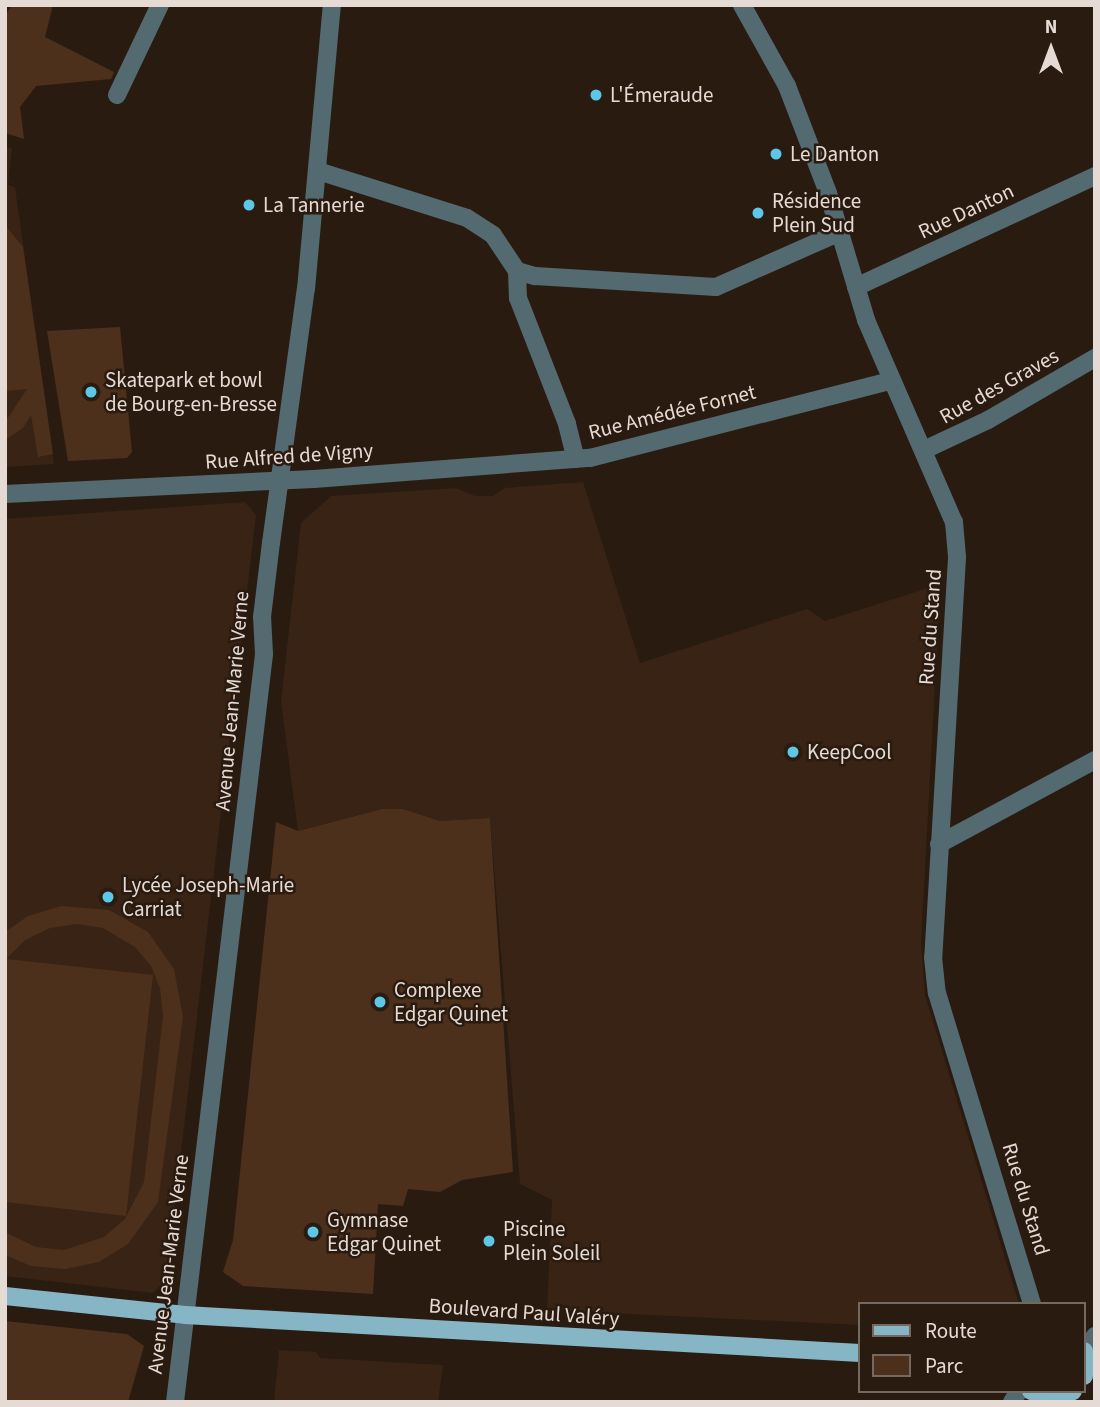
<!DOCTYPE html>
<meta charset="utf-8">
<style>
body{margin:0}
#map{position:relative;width:1100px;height:1407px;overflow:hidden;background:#2a1b11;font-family:"Source Sans 3",sans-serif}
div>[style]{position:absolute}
.built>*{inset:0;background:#382314}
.green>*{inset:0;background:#4c301c}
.minor>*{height:18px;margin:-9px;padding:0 9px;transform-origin:9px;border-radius:9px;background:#536a71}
.major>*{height:18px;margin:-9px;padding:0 9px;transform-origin:9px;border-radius:9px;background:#86b5c6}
.dots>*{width:19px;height:19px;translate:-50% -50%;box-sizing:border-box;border:4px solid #2a1b11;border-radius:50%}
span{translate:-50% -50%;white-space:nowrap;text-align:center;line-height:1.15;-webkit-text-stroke:5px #2a1b11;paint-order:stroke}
.poi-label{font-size:21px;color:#e6dbd4}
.left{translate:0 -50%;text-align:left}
.street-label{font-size:21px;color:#e6dbd4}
.frame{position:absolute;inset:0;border:7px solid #e6dbd4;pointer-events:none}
.legend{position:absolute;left:858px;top:1302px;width:228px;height:91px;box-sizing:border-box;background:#2a1b11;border:2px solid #75685f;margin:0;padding:9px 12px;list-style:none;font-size:21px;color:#e6dbd4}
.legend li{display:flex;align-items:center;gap:14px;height:35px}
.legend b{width:35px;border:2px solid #75685f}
.north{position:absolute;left:1016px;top:14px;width:70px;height:70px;-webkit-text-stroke:5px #2a1b11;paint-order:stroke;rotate:0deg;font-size:19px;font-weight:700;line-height:28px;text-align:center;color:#e6dbd4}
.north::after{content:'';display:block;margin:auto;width:24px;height:32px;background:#e6dbd4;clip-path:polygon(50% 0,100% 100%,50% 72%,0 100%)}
</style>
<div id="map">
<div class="built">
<div style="clip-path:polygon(5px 147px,12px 148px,8px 185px,15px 187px,54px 464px,5px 467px)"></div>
<div style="clip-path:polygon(583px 482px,640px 663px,807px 609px,825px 621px,934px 586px,939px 610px,921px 943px,925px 995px,1019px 1304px,860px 1304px,860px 1325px,547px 1310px,552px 1200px,520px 1184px,490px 818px,440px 821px,403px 809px,382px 809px,298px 831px,281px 701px,301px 523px,331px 496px,456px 488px,475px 496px,493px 496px,505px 488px)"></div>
<div style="clip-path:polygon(245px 502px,256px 515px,166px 1280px,153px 1293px,5px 1276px,5px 519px)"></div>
<div style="clip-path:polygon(279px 1350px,316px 1352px,320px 1358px,443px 1365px,438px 1402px,274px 1402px)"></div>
</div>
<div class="green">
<div style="clip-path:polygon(12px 5px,53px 5px,45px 37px,114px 72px,111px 79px,36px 86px,20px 107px,24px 139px,5px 133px,5px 16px)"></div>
<div style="clip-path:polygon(5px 225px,23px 247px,53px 454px,38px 457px,31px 415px,23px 428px,5px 440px,5px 422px,27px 389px,5px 391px)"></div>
<div style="clip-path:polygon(120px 327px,132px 452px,127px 458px,68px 461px,47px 331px)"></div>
<div style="clip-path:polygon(382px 809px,403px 809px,440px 821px,490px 818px,513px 1172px,462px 1180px,440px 1192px,408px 1189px,403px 1206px,378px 1204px,373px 1294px,243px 1286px,223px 1272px,233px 1240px,276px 822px,298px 831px)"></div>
<div style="clip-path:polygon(61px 906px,109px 910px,148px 932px,174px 969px,183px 1017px,158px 1202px,128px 1244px,99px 1262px,65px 1269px,31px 1266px,5px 1255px,5px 1232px,36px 1247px,64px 1250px,104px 1237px,125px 1219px,144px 1182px,163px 1016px,160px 988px,151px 966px,135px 947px,103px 928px,77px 924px,50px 928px,25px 940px,5px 960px,5px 932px,28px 916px)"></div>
<div style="clip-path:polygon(7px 959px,153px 975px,126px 1216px,5px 1202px)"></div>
<div style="clip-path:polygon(5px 1321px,127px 1334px,144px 1346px,128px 1402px,5px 1402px)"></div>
</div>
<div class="minor">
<div style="left:742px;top:5px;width:93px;rotate:60.9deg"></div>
<div style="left:787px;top:86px;width:115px;rotate:69deg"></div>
<div style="left:828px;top:193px;width:133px;rotate:73.3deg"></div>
<div style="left:866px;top:320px;width:220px;rotate:66.5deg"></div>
<div style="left:954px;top:522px;width:36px;rotate:85deg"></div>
<div style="left:957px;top:558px;width:400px;rotate:93.4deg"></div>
<div style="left:933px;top:957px;width:36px;rotate:84deg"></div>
<div style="left:937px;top:993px;width:325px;rotate:73deg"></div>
<div style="left:117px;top:95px;width:100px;rotate:-64.5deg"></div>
<div style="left:318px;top:171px;width:156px;rotate:17.5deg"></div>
<div style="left:467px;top:218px;width:31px;rotate:33deg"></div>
<div style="left:493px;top:235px;width:43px;rotate:56.3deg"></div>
<div style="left:517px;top:271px;width:19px;rotate:16deg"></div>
<div style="left:535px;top:276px;width:181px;rotate:3.5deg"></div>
<div style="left:716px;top:287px;width:136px;rotate:-23.9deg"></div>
<div style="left:517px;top:271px;width:27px;rotate:88deg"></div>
<div style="left:518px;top:298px;width:135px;rotate:68.7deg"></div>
<div style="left:567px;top:424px;width:36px;rotate:76deg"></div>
<div style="left:856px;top:287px;width:264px;rotate:-24.9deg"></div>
<div style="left:924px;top:450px;width:71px;rotate:-25.1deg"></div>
<div style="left:988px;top:420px;width:124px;rotate:-30.1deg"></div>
<div style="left:5px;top:494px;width:309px;rotate:-2.8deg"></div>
<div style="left:314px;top:479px;width:277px;rotate:-4.4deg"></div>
<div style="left:590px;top:458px;width:310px;rotate:-14.4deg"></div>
<div style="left:939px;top:844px;width:177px;rotate:-28.3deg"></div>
<div style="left:1085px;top:1352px;width:19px;rotate:-58deg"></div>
<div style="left:175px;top:1402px;width:753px;rotate:-83.21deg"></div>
<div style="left:264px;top:654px;width:37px;rotate:-93deg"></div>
<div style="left:262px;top:617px;width:75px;rotate:-83.1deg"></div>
<div style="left:271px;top:543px;width:256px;rotate:-82.2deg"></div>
<div style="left:306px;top:289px;width:285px;rotate:-84.8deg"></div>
<div style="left:1012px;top:1402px;width:13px;rotate:-58deg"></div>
</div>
<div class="major">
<div style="left:5px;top:1296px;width:181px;rotate:6deg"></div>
<div style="left:185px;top:1315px;width:676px;rotate:3.22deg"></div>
<div style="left:1084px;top:1351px;width:25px;rotate:90deg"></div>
<div style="left:1031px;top:1391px;width:23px;rotate:18deg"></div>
<div style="left:1053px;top:1398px;width:21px;rotate:-19deg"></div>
</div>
<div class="dots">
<div style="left:596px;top:95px;background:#5dc7e8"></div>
<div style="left:776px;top:154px;background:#5dc7e8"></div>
<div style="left:249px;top:205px;background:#5dc7e8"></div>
<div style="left:758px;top:213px;background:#5dc7e8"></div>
<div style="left:91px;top:392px;background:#5dc7e8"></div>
<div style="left:793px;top:752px;background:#5dc7e8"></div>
<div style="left:108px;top:897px;background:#5dc7e8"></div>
<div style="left:380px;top:1002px;background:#5dc7e8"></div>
<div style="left:313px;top:1232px;background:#5dc7e8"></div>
<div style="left:489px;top:1241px;background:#5dc7e8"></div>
</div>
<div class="poi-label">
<span class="left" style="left:610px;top:95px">L'Émeraude</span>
<span class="left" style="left:790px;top:154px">Le Danton</span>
<span class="left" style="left:772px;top:213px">Résidence<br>Plein Sud</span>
<span class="left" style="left:263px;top:205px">La Tannerie</span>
<span class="left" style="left:105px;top:392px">Skatepark et bowl<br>de Bourg-en-Bresse</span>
<span class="left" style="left:807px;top:752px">KeepCool</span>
<span class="left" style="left:122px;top:897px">Lycée Joseph-Marie<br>Carriat</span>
<span class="left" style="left:394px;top:1002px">Complexe<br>Edgar Quinet</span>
<span class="left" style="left:327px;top:1232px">Gymnase<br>Edgar Quinet</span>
<span class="left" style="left:503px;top:1241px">Piscine<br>Plein Soleil</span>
</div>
<div class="street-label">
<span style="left:966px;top:211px;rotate:-25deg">Rue Danton</span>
<span style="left:999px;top:386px;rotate:-29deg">Rue des Graves</span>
<span style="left:672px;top:412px;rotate:-14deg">Rue Amédée Fornet</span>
<span style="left:289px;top:456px;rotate:-4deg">Rue Alfred de Vigny</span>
<span style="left:930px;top:627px;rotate:-86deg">Rue du Stand</span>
<span style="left:232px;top:701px;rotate:-85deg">Avenue Jean-Marie Verne</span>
<span style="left:1026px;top:1199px;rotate:73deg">Rue du Stand</span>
<span style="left:168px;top:1264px;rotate:-83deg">Avenue Jean-Marie Verne</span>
<span style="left:524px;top:1312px;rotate:4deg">Boulevard Paul Valéry</span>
</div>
<div class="frame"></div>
<ul class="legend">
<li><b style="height:9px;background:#86b5c6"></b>Route</li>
<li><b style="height:19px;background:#4c301c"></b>Parc</li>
</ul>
<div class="north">N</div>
</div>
